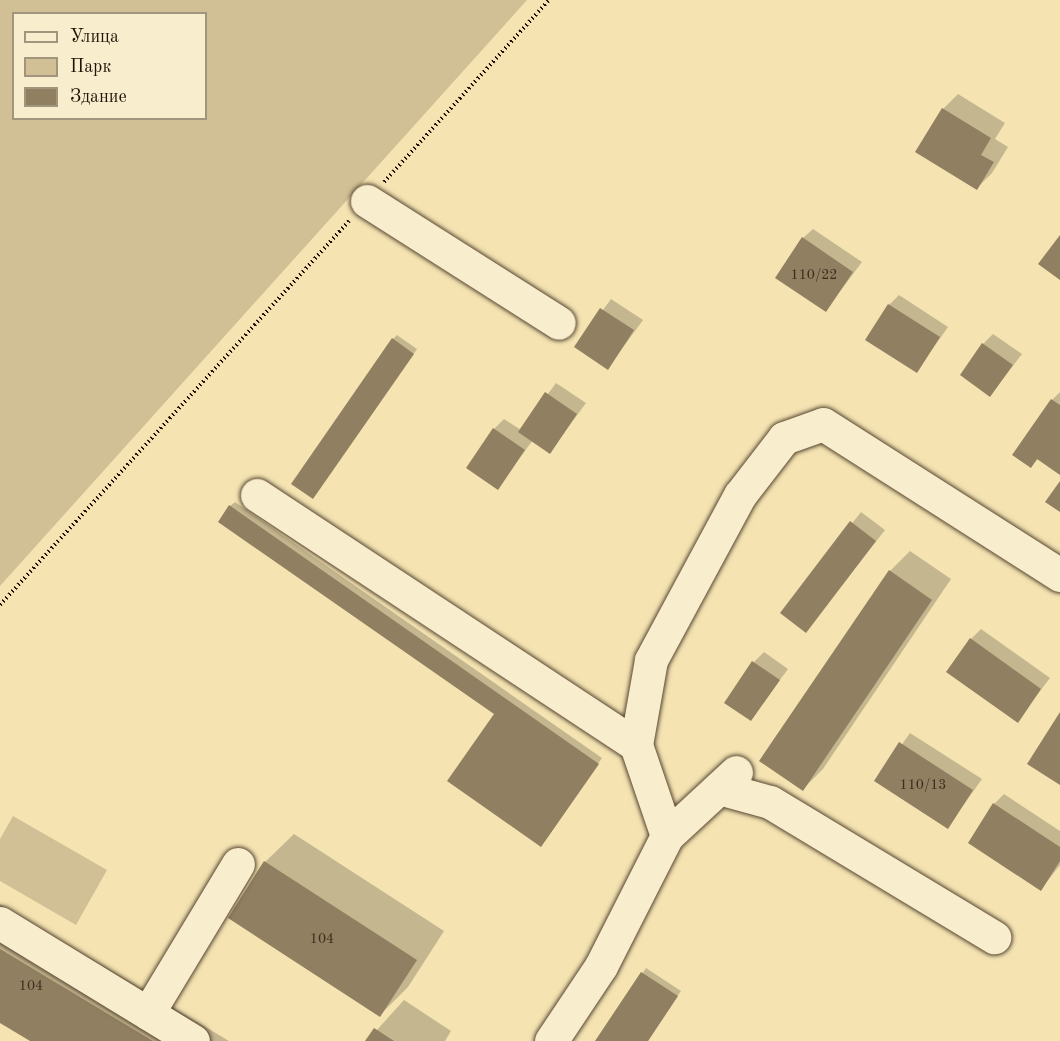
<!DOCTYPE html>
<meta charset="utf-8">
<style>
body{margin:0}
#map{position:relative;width:1060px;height:1041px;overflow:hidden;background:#f5e4b2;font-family:"Old Standard TT",serif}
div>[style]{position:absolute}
.green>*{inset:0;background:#d1c095}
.shadow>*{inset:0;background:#0003}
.building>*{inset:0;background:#907f60}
.path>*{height:4px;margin-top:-2px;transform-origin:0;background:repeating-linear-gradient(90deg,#221207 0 1.5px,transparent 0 4.5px)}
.roads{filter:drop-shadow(0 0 2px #574632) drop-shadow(0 0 2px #574632)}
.minor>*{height:33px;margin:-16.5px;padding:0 16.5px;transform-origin:16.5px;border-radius:16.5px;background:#f8edcd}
span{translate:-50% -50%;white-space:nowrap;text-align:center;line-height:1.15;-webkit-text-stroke:4.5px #f8edcd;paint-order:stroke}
.number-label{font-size:14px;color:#3e2d1d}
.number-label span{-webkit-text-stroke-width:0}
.legend{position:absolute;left:12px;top:12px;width:195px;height:108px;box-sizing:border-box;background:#f8edcd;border:2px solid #a2957e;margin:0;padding:8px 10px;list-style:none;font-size:18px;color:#221207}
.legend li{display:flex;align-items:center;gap:12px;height:30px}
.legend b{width:30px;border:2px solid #a2957e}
</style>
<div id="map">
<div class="green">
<div style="clip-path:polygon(evenodd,0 0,527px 0,0 586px,0 0,14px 14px,206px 14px,206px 118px,14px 118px,14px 14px)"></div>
<div style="clip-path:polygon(13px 816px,107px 870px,76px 925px,0 881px,0 839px)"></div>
</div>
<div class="shadow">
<div style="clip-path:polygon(958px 94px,1005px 123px,995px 139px,1008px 147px,992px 173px,977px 188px,943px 109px)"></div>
<div style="clip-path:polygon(813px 229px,862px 262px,826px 310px,803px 238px)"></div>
<div style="clip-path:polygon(899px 295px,948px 327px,917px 371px,889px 305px)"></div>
<div style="clip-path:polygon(611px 299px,643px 320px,608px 368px,576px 347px)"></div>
<div style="clip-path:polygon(993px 334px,1022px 354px,990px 395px,983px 344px)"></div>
<div style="clip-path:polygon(397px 335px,417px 349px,313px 497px,393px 339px)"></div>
<div style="clip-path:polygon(556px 383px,586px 403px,550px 452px,533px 440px,497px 488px,494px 429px,504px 419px,521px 430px)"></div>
<div style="clip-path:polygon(1060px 392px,1060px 473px,1039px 458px,1031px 466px,1052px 400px)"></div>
<div style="clip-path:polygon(235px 502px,602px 758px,545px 841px,496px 714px,230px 506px)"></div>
<div style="clip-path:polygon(861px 512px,885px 530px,806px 631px,782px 613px)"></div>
<div style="clip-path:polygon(910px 551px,951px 579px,823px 769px,803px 789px,890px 571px)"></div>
<div style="clip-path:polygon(981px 629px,1050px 678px,1017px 721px,971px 639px)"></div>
<div style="clip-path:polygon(764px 652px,788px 669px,751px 719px,754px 662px)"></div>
<div style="clip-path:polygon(910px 733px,982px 779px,948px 827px,876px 781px)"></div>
<div style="clip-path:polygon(1004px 794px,1060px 831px,1060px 865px,1041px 889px,994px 804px)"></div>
<div style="clip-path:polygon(294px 834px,444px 931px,408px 987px,380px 1015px,265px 862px)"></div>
<div style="clip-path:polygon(0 904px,229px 1041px,33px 1041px,0 1021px)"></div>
<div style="clip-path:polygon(646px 968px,681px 991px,648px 1041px,597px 1041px)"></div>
<div style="clip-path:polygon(404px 1000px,451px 1031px,445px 1041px,367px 1041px)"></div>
</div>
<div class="building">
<div style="clip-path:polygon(942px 108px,991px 138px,981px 155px,994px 162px,977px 190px,915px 152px)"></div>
<div style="clip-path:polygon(1060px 235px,1060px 280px,1038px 264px)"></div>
<div style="clip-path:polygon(802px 237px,853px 272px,826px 312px,775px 278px)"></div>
<div style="clip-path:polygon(888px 304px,940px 337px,917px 373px,865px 340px)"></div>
<div style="clip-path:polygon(600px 308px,634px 330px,608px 370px,574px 347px)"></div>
<div style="clip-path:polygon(392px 338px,414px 354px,313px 499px,291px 484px)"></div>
<div style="clip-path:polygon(982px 343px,1013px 365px,990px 397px,960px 375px)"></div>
<div style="clip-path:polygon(545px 392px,577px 414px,550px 454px,518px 432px)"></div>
<div style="clip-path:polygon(1051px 399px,1060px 405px,1060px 475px,1037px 459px,1031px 468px,1012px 455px)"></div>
<div style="clip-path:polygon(493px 428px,525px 450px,498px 490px,466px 468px)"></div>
<div style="clip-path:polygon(1060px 481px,1060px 512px,1045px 502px)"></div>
<div style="clip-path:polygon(229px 505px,599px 764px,541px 847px,447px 781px,494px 714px,218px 522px)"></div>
<div style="clip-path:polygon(850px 521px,876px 541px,806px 633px,780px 613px)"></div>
<div style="clip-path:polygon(889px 570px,932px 600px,803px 791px,759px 761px)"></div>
<div style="clip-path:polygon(970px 638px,1041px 689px,1018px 723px,946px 672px)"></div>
<div style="clip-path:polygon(752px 661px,780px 680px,751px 721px,724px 703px)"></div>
<div style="clip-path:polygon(1060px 712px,1060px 785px,1027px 764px)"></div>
<div style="clip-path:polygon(899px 742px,973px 790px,948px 829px,874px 781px)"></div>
<div style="clip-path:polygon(993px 803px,1060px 847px,1060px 861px,1041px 891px,968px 843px)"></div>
<div style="clip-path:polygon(264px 861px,417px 960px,380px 1017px,228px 918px)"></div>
<div style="clip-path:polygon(0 949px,153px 1041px,30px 1041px,0 1023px)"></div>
<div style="clip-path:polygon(641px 972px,678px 996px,648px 1041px,595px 1041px)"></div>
<div style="clip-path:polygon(374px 1028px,394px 1041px,365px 1041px)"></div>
</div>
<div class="path">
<div style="left:384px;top:182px;width:246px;rotate:-47.8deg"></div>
<div style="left:0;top:605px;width:519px;rotate:-47.73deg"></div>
</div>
<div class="roads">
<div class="minor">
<div style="left:367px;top:201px;width:227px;rotate:32.4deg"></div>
<div style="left:257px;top:495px;width:454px;rotate:33.4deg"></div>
<div style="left:719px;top:788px;width:53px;rotate:15.4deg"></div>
<div style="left:770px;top:802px;width:262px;rotate:31.1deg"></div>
<div style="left:667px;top:836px;width:96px;rotate:-108.8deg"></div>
<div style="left:636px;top:745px;width:86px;rotate:-80deg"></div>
<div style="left:651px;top:660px;width:187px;rotate:-61.7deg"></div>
<div style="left:740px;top:495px;width:72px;rotate:-52.3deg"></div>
<div style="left:784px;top:438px;width:41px;rotate:-19.7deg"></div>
<div style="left:823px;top:424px;width:281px;rotate:32.5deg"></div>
<div style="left:0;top:923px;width:226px;rotate:31.4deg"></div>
<div style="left:148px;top:1013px;width:174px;rotate:-58.9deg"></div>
<div style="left:551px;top:1041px;width:90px;rotate:-56.3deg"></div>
<div style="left:601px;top:966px;width:146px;rotate:-63.1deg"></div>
<div style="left:667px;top:836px;width:94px;rotate:-42.8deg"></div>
</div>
</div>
<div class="number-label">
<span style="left:814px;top:275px">110/22</span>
<span style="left:923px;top:785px">110/13</span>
<span style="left:322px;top:939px">104</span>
<span style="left:31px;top:986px">104</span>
</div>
<ul class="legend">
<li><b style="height:8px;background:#f8edcd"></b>Улица</li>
<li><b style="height:16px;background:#d1c095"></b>Парк</li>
<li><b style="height:16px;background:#907f60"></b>Здание</li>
</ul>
</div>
